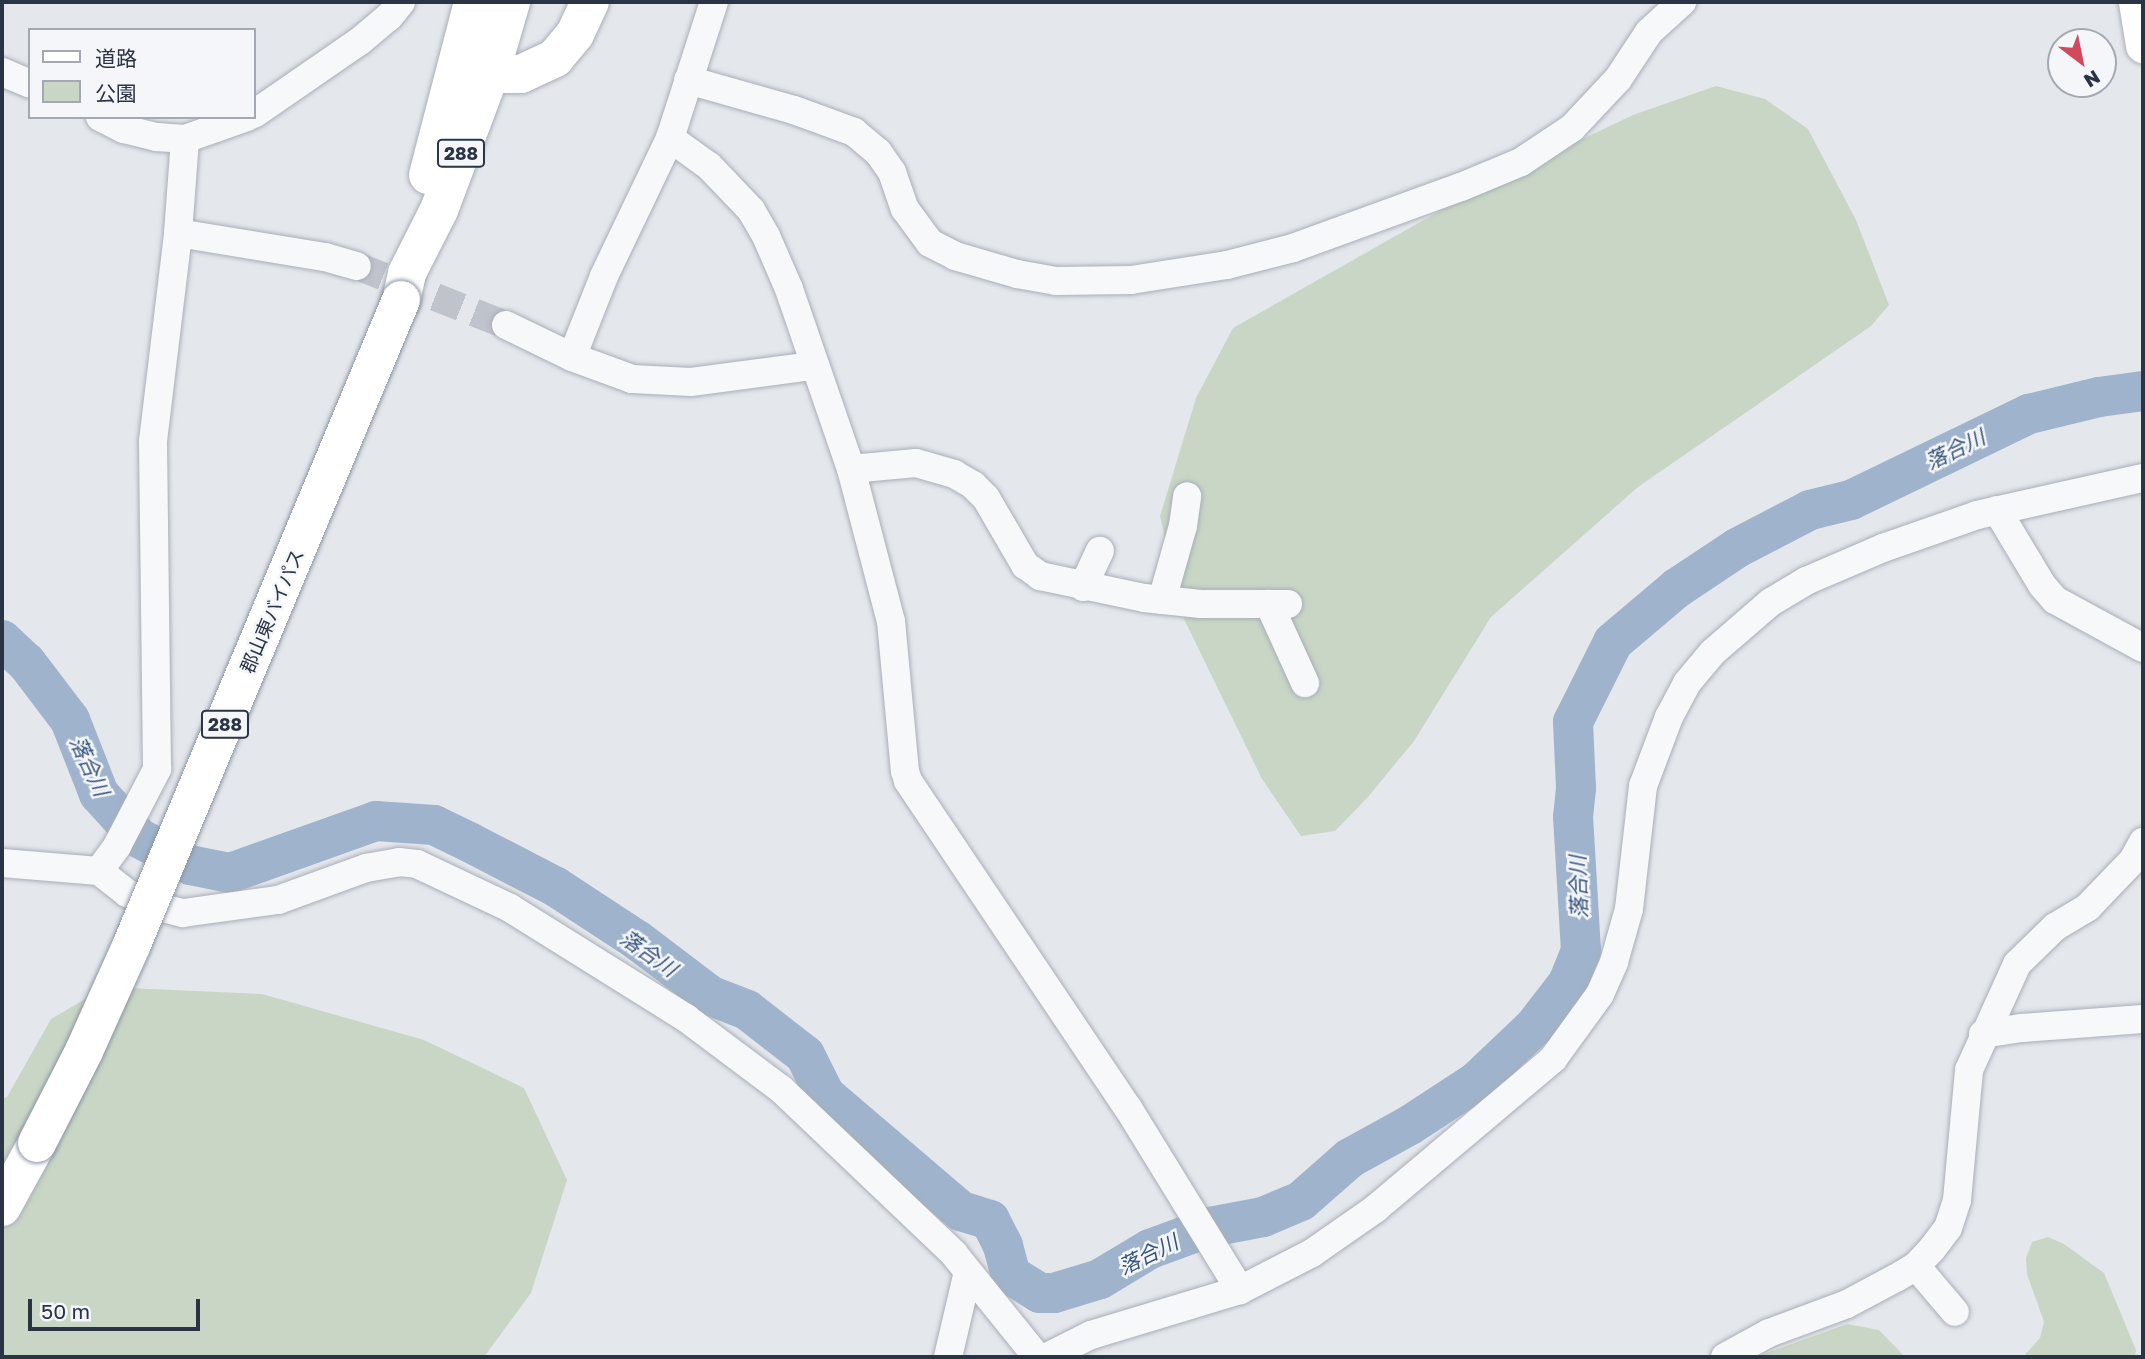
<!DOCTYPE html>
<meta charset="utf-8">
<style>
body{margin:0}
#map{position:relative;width:2145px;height:1359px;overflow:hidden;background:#e4e7ec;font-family:"Golos Text","Noto Sans JP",sans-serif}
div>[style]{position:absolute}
.green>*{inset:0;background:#c9d6c5}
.river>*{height:40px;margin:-20px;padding:0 20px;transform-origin:20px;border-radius:20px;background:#9fb4cc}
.minor-tunnel>*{height:28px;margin-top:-14px;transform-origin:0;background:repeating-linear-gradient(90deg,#bfc3cb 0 28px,transparent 0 42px)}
.roads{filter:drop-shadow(0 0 2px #a9aeb7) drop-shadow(0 0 2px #a9aeb7)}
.minor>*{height:28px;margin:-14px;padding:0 14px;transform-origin:14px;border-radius:14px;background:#f7f8fa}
.major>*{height:35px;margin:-17.5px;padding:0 17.5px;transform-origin:17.5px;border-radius:17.5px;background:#fff}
.highway>*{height:38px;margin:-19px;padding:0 19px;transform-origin:19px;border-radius:19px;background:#fff}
.bridges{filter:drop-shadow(0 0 2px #8b94a3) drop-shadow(0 0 2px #8b94a3)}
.highway-bridge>*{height:38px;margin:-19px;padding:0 19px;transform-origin:19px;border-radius:19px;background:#fff}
span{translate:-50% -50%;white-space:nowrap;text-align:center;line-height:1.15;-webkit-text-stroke:5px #f4f6f9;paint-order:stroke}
.shield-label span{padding:2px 5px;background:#f4f6f9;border:2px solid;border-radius:5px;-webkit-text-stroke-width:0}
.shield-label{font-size:18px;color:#2b3445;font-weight:700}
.street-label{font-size:19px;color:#2b3445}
.water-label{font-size:21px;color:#34527a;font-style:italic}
.frame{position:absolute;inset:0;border:4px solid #2b3445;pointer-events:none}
.legend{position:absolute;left:28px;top:28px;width:228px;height:91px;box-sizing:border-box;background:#f4f6f9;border:2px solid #a4a8b1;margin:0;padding:9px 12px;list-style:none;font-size:21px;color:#2b3445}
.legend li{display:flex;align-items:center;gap:14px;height:35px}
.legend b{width:35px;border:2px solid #a4a8b1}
.north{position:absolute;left:2047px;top:28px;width:70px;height:70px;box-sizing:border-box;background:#f4f6f9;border:2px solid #a4a8b1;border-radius:50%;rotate:148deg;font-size:19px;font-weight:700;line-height:28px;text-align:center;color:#2b3445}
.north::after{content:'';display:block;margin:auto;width:24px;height:32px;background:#d1495b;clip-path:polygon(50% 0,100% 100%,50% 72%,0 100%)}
.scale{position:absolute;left:28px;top:1299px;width:172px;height:32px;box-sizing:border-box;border:4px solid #2b3445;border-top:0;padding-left:9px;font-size:21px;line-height:24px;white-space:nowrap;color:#2b3445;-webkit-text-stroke:5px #f4f6f9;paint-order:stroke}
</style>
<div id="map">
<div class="green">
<div style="clip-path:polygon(1716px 86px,1765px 99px,1808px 129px,1856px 220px,1889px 305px,1871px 326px,1638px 487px,1491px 617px,1414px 741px,1368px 797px,1335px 831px,1301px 836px,1262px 779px,1184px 619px,1160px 516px,1196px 398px,1233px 328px,1482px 187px,1633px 115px)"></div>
<div style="clip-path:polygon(106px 987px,262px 994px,424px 1040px,524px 1088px,567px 1180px,531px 1293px,484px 1357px,2px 1357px,2px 1099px,7px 1097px,51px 1019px)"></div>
<div style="clip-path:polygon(2048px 1237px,2064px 1244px,2104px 1273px,2136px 1350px,2135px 1357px,2023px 1357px,2040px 1338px,2044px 1322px,2027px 1274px,2026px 1258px,2032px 1242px)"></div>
<div style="clip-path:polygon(1847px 1324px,1879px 1330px,1905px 1357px,1756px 1357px)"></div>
</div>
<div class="river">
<div style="left:2px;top:640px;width:33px;rotate:43deg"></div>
<div style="left:26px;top:662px;width:73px;rotate:52.8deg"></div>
<div style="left:70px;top:720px;width:79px;rotate:68.6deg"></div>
<div style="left:99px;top:794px;width:59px;rotate:47.7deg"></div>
<div style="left:139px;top:838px;width:58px;rotate:27.9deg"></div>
<div style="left:190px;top:865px;width:41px;rotate:11.3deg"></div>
<div style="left:230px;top:873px;width:155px;rotate:-19.6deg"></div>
<div style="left:376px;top:821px;width:58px;rotate:3.9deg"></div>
<div style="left:434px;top:825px;width:39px;rotate:26deg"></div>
<div style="left:469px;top:842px;width:98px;rotate:27.3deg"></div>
<div style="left:556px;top:887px;width:97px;rotate:33.2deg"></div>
<div style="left:637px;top:940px;width:93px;rotate:37.1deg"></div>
<div style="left:711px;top:996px;width:39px;rotate:21deg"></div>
<div style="left:747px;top:1010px;width:73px;rotate:37.8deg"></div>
<div style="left:805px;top:1055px;width:45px;rotate:63.4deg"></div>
<div style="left:825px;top:1095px;width:179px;rotate:40.5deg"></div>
<div style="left:961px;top:1211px;width:30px;rotate:17deg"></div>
<div style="left:990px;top:1220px;width:29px;rotate:63deg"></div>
<div style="left:1003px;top:1246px;width:30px;rotate:75deg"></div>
<div style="left:1011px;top:1275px;width:34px;rotate:32deg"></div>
<div style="left:1040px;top:1293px;width:14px"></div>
<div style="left:1054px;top:1293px;width:48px;rotate:-16.9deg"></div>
<div style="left:1100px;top:1279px;width:58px;rotate:-31deg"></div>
<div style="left:1150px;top:1249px;width:64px;rotate:-20.1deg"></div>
<div style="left:1210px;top:1227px;width:54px;rotate:-10.7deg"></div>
<div style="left:1263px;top:1217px;width:41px;rotate:-22.8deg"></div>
<div style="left:1301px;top:1201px;width:65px;rotate:-41.3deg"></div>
<div style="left:1350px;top:1158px;width:68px;rotate:-28.8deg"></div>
<div style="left:1410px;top:1125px;width:79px;rotate:-33.1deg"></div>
<div style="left:1476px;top:1082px;width:80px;rotate:-43.5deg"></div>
<div style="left:1534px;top:1027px;width:56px;rotate:-52.3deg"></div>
<div style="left:1568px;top:983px;width:35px;rotate:-68deg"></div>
<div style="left:1581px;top:951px;width:134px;rotate:-93.4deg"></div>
<div style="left:1573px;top:817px;width:29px;rotate:-84deg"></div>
<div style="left:1576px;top:788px;width:66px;rotate:-92.6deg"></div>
<div style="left:1573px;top:722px;width:89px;rotate:-63.4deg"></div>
<div style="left:1613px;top:642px;width:84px;rotate:-40.2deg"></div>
<div style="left:1677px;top:588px;width:72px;rotate:-33.7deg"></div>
<div style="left:1737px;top:548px;width:82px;rotate:-27.5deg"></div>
<div style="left:1810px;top:510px;width:42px;rotate:-13.7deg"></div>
<div style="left:1851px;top:500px;width:198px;rotate:-25.8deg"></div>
<div style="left:2029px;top:414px;width:72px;rotate:-13.7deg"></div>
<div style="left:2099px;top:397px;width:44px;rotate:-7.8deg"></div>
</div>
<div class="minor-tunnel">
<div style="left:357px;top:266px;width:160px;rotate:21.6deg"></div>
</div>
<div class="roads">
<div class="minor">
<div style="left:2px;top:72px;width:30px;rotate:23deg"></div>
<div style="left:688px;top:80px;width:110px;rotate:15.8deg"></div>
<div style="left:794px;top:110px;width:64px;rotate:20.1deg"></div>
<div style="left:854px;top:132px;width:31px;rotate:40deg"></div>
<div style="left:878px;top:152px;width:24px;rotate:55deg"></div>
<div style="left:892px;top:172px;width:39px;rotate:71deg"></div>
<div style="left:905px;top:209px;width:42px;rotate:53.7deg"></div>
<div style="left:930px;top:243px;width:28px;rotate:27deg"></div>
<div style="left:955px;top:256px;width:65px;rotate:16.2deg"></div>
<div style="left:1017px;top:274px;width:40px;rotate:10deg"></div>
<div style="left:1056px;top:281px;width:75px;rotate:-0.8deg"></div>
<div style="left:1131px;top:280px;width:97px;rotate:-8.9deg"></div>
<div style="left:1227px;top:265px;width:68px;rotate:-14.4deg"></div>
<div style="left:1293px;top:248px;width:179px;rotate:-20deg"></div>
<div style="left:1461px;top:187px;width:65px;rotate:-22.6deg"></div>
<div style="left:1521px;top:162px;width:61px;rotate:-33.7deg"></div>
<div style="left:1572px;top:128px;width:67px;rotate:-46.8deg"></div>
<div style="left:1618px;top:79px;width:56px;rotate:-56.6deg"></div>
<div style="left:1649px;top:32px;width:45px;rotate:-42.3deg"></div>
<div style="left:254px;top:114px;width:129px;rotate:-34.6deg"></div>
<div style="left:360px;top:41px;width:38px;rotate:-40deg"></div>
<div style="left:389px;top:17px;width:19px;rotate:-51deg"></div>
<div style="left:100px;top:117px;width:27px;rotate:27deg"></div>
<div style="left:124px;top:129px;width:34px;rotate:14deg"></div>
<div style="left:157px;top:137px;width:28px;rotate:4deg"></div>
<div style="left:185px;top:139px;width:66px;rotate:-19.5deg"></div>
<div style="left:670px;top:138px;width:48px;rotate:35.7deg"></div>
<div style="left:709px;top:166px;width:61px;rotate:46.3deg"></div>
<div style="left:751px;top:210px;width:30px;rotate:60deg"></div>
<div style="left:766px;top:236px;width:58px;rotate:66.5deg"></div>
<div style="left:789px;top:289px;width:190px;rotate:71deg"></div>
<div style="left:851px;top:469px;width:157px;rotate:75.3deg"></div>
<div style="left:891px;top:621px;width:151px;rotate:84.7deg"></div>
<div style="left:905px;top:771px;width:10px;rotate:73deg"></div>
<div style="left:908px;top:781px;width:394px;rotate:56.1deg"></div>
<div style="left:1128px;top:1108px;width:214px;rotate:58.4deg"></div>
<div style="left:178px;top:233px;width:149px;rotate:9.3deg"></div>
<div style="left:325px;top:257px;width:33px;rotate:16deg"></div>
<div style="left:506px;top:325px;width:73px;rotate:25.9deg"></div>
<div style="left:572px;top:357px;width:64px;rotate:20.1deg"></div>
<div style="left:632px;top:379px;width:59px;rotate:2.9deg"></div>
<div style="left:691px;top:382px;width:123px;rotate:-7.5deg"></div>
<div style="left:572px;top:357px;width:87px;rotate:-68.4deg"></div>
<div style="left:604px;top:276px;width:153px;rotate:-64.4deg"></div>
<div style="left:670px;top:138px;width:143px;rotate:-72.1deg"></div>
<div style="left:851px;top:469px;width:65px;rotate:-5.3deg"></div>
<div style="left:916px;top:463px;width:40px;rotate:16deg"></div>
<div style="left:954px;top:474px;width:22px;rotate:30deg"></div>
<div style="left:973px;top:485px;width:18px;rotate:45deg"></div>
<div style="left:986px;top:498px;width:78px;rotate:59.8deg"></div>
<div style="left:1025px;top:565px;width:19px;rotate:36deg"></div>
<div style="left:1040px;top:576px;width:106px;rotate:11.9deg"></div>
<div style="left:1144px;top:598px;width:57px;rotate:6deg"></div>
<div style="left:1201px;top:604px;width:87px"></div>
<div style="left:1997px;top:510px;width:87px;rotate:59deg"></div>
<div style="left:2042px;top:585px;width:20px;rotate:49deg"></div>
<div style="left:2055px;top:600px;width:100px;rotate:28.6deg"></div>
<div style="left:1083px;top:587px;width:40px;rotate:-65deg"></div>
<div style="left:1162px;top:600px;width:77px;rotate:-74.2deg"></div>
<div style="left:1183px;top:526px;width:30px;rotate:-82deg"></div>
<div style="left:1269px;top:604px;width:87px;rotate:65.5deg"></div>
<div style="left:2px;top:863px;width:97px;rotate:4.7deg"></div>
<div style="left:99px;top:871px;width:36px;rotate:38deg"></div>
<div style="left:127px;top:893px;width:32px;rotate:24deg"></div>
<div style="left:156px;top:906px;width:28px;rotate:15deg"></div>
<div style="left:183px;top:913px;width:96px;rotate:-7.8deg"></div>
<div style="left:278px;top:900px;width:94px;rotate:-20deg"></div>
<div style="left:366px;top:868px;width:34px;rotate:-10deg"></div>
<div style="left:399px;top:862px;width:18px;rotate:6deg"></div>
<div style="left:417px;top:864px;width:103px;rotate:25.3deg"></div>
<div style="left:510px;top:908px;width:208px;rotate:32deg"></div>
<div style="left:686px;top:1018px;width:119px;rotate:36.8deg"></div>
<div style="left:781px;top:1089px;width:239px;rotate:43.6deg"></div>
<div style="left:954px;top:1254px;width:132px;rotate:51.1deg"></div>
<div style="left:99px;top:871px;width:31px;rotate:-54deg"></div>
<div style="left:117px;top:846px;width:87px;rotate:-62.5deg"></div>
<div style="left:157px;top:769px;width:328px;rotate:-90.7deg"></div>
<div style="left:153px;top:441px;width:209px;rotate:-83.1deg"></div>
<div style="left:178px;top:233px;width:94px;rotate:-85.7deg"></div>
<div style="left:1983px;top:1034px;width:39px;rotate:-9deg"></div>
<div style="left:2022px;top:1028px;width:121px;rotate:-4.3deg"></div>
<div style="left:1916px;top:1266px;width:60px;rotate:49.7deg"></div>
<div style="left:948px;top:1357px;width:87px;rotate:-76.8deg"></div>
<div style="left:1047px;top:1357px;width:49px;rotate:-26.6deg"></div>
<div style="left:1091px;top:1335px;width:156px;rotate:-16.8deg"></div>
<div style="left:1240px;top:1290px;width:81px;rotate:-27.2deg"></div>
<div style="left:1312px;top:1253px;width:77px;rotate:-34.9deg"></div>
<div style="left:1375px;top:1209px;width:233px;rotate:-40.1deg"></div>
<div style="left:1553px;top:1059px;width:80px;rotate:-54.1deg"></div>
<div style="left:1600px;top:994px;width:35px;rotate:-66deg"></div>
<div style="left:1614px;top:962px;width:55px;rotate:-74.2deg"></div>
<div style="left:1629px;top:909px;width:124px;rotate:-83.5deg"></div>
<div style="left:1643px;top:786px;width:74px;rotate:-69.4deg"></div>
<div style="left:1669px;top:717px;width:38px;rotate:-62deg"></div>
<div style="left:1687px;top:683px;width:40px;rotate:-50deg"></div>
<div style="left:1713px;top:652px;width:77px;rotate:-40.8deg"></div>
<div style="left:1771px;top:602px;width:41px;rotate:-31deg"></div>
<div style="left:1806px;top:581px;width:84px;rotate:-23.2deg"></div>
<div style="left:1883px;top:548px;width:100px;rotate:-19.3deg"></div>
<div style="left:1977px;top:515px;width:170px;rotate:-12.6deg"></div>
<div style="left:1725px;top:1357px;width:50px;rotate:-28.6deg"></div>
<div style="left:1769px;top:1333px;width:83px;rotate:-20.4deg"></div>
<div style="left:1847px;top:1304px;width:55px;rotate:-28deg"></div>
<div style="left:1896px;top:1278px;width:23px;rotate:-31deg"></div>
<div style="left:1916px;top:1266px;width:23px;rotate:-47deg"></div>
<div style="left:1932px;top:1249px;width:26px;rotate:-53deg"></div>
<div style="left:1948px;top:1228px;width:29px;rotate:-72deg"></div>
<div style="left:1957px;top:1200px;width:131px;rotate:-84.7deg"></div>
<div style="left:1969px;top:1070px;width:116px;rotate:-65.6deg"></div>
<div style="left:2017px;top:964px;width:53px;rotate:-44.2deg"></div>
<div style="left:2055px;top:927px;width:39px;rotate:-31deg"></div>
<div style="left:2088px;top:907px;width:65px;rotate:-46.2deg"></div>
<div style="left:2133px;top:860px;width:21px;rotate:-61deg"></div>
</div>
<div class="major">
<div style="left:2136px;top:2px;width:44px;rotate:80.8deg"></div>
</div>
<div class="highway">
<div style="left:490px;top:74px;width:31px"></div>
<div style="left:521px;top:74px;width:38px;rotate:-25deg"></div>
<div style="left:555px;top:58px;width:31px;rotate:-50deg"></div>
<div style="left:575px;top:34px;width:35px;rotate:-65deg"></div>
<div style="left:428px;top:175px;width:179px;rotate:-75.4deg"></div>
<div style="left:401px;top:300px;width:28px;rotate:-77deg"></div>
<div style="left:407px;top:273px;width:71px;rotate:-63.1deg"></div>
<div style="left:439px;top:210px;width:145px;rotate:-69.4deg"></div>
<div style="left:490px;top:74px;width:75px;rotate:-73.7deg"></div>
<div style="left:2px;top:1207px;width:73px;rotate:-61.3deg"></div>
</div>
</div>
<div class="bridges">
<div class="highway-bridge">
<div style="left:37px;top:1143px;width:103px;rotate:-62.9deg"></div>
<div style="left:84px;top:1051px;width:117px;rotate:-65.8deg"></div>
<div style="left:132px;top:944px;width:698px;rotate:-67.33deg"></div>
</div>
</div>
<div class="shield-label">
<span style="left:461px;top:153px">288</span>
<span style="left:225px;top:724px">288</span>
</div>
<div class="street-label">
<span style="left:272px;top:611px;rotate:-67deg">郡山東バイパス</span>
</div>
<div class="water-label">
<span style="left:1955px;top:449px;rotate:-26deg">落合川</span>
<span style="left:90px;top:766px;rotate:65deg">落合川</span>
<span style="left:1578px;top:887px;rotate:-92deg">落合川</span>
<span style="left:649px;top:953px;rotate:35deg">落合川</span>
<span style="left:1148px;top:1254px;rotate:-26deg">落合川</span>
</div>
<div class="frame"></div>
<ul class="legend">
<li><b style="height:9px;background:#fff"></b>道路</li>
<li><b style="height:19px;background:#c9d6c5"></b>公園</li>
</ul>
<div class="north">N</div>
<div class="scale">50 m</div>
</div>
